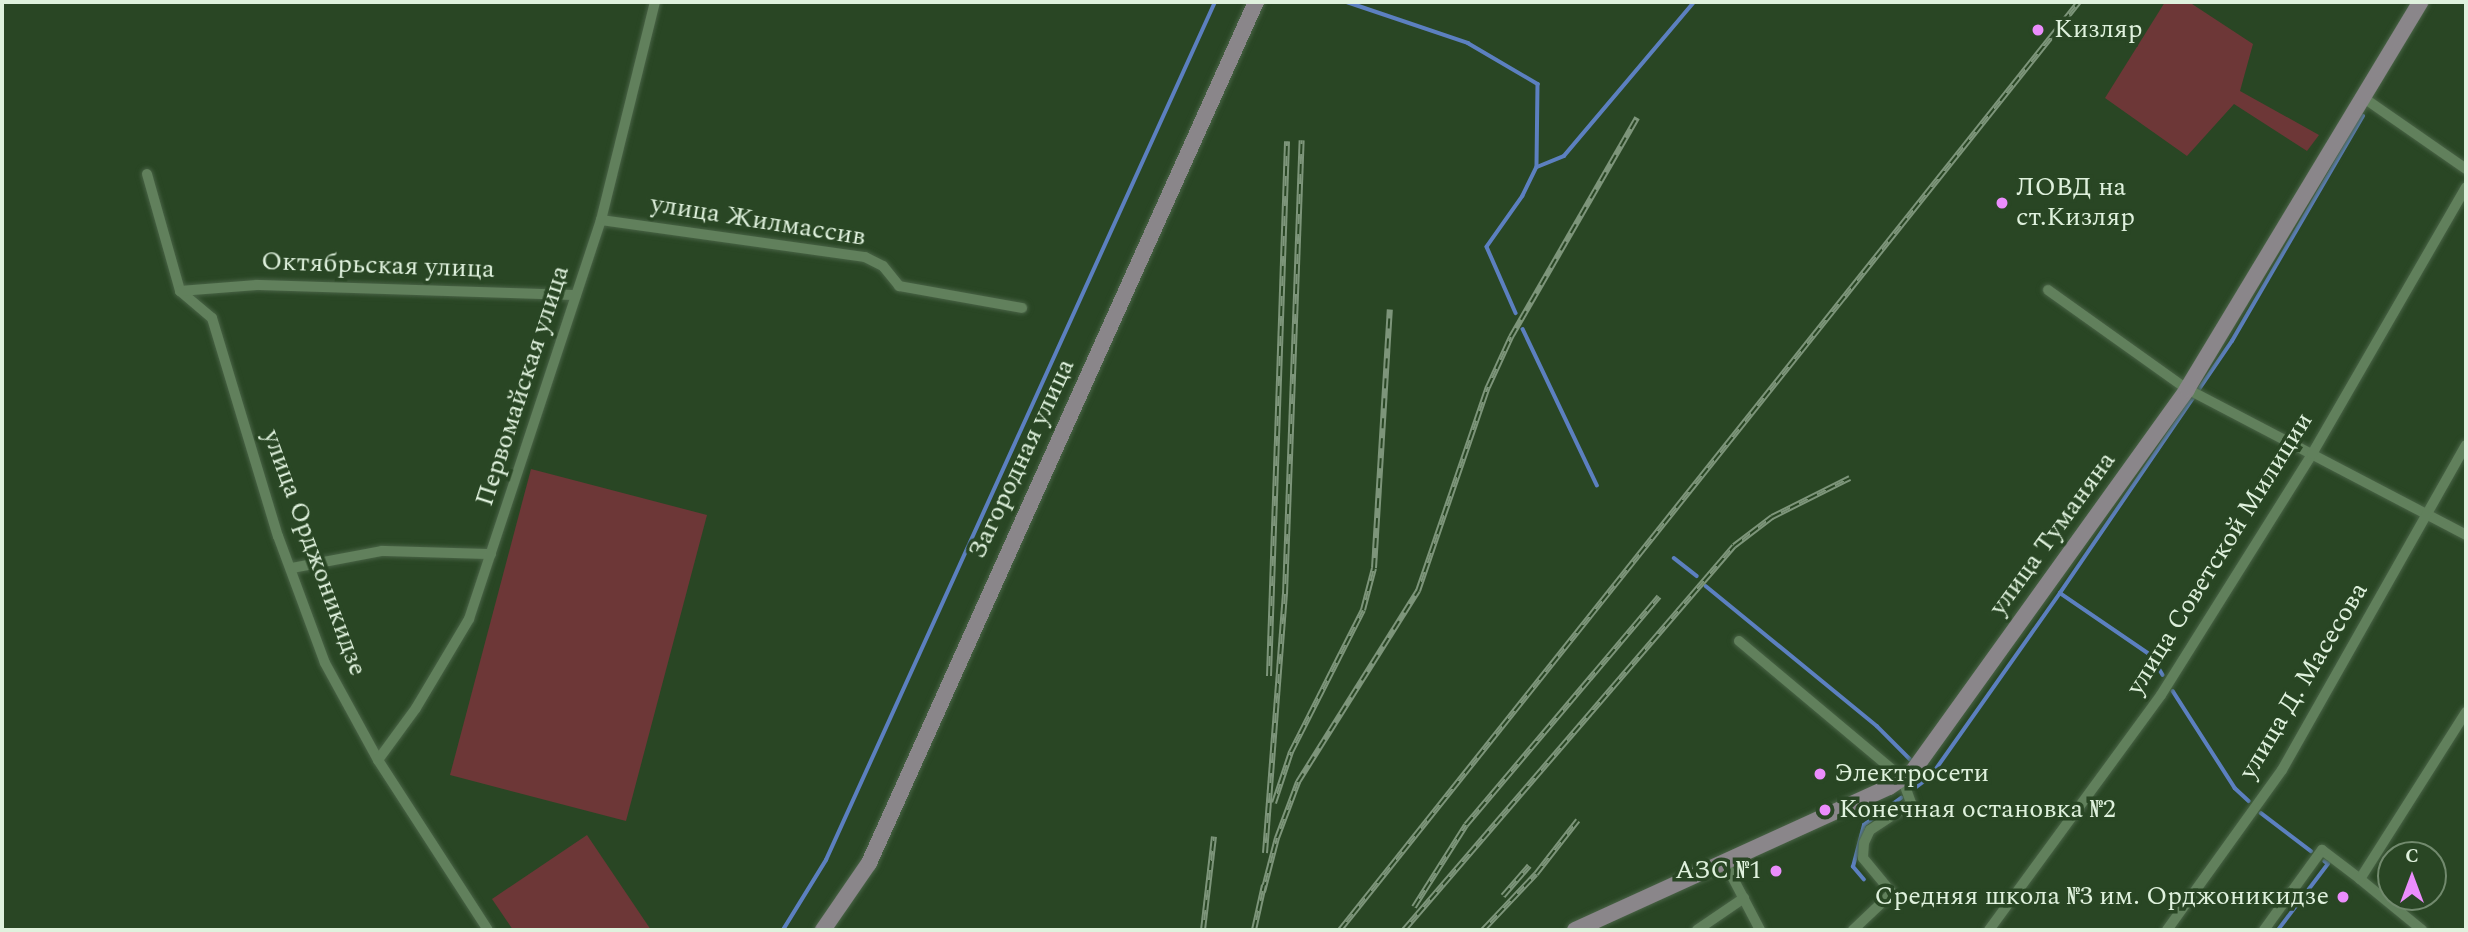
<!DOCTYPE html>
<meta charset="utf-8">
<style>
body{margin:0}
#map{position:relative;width:2468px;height:932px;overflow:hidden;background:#294624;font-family:Spectral,serif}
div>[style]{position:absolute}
.green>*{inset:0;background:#6d3737}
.stream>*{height:3.5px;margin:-1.75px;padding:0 1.75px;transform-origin:1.75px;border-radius:1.75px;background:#5c80c0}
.roads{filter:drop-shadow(0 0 2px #496346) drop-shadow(0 0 2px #496346)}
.street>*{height:10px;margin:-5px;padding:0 5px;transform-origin:5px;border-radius:5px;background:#61805c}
.secondary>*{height:16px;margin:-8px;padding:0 8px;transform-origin:8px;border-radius:8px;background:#8a868a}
.rail>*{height:6px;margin-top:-3px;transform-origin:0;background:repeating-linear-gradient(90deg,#294624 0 10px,#7d957a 0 20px);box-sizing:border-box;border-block:2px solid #7d957a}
.dots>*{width:19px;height:19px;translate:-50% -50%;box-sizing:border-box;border:4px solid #294624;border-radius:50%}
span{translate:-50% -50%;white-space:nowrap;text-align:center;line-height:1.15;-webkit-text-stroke:7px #294624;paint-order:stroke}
.poi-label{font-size:26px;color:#dff1dd}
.left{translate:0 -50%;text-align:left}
.right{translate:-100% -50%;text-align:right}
.street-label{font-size:26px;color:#dff1dd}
.frame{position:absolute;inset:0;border:4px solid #dff1dd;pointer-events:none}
.north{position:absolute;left:2377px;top:841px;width:70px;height:70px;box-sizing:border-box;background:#294624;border:2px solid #728a6e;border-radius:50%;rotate:0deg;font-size:19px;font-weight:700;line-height:28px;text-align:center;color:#dff1dd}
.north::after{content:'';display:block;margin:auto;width:24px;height:32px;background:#eb8dfc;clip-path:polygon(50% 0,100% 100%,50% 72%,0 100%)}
</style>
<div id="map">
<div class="green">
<div style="clip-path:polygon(2165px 2px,2189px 2px,2253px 44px,2240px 91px,2319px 135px,2307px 151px,2234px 104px,2187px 156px,2105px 98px)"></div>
<div style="clip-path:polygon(531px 469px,707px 515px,626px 821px,450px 775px)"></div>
<div style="clip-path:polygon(587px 835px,651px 930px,513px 930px,492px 899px)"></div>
</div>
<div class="stream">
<div style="left:1347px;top:2px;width:128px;rotate:18.7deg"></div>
<div style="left:1468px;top:43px;width:81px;rotate:30.4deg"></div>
<div style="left:1538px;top:84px;width:83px;rotate:90.7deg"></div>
<div style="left:1537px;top:167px;width:32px;rotate:116deg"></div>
<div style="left:1523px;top:196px;width:62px;rotate:125.2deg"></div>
<div style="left:1487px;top:247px;width:72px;rotate:66.3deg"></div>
<div style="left:1537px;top:167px;width:29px;rotate:-22deg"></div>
<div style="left:1564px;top:156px;width:202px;rotate:-49.8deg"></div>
<div style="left:1523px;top:329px;width:173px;rotate:64.6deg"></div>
<div style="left:1674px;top:558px;width:29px;rotate:38deg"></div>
<div style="left:1706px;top:586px;width:221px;rotate:39.3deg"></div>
<div style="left:1877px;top:726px;width:47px;rotate:45deg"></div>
<div style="left:2060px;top:593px;width:305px;rotate:-55.7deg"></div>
<div style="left:2232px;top:341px;width:260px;rotate:-59.8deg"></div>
<div style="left:2173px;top:691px;width:115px;rotate:57.4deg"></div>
<div style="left:2235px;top:788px;width:19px;rotate:43deg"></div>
<div style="left:1924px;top:772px;width:8px;rotate:30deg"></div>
<div style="left:1931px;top:776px;width:224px;rotate:-54.8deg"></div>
<div style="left:2060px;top:593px;width:110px;rotate:34.3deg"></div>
<div style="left:2151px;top:655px;width:23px;rotate:59deg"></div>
<div style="left:1915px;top:788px;width:20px;rotate:-37deg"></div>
<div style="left:2261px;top:813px;width:63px;rotate:37.2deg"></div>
<div style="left:1864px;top:880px;width:17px;rotate:-130deg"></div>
<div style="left:1853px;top:867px;width:43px;rotate:-75.3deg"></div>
<div style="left:1864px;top:825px;width:46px;rotate:-36.1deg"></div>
<div style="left:783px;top:930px;width:82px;rotate:-58.4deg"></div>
<div style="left:826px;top:860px;width:942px;rotate:-65.61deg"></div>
<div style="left:2278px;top:930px;width:83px;rotate:-52.9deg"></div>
<div style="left:2328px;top:864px;width:4px;rotate:-146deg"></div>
</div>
<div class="roads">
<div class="street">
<div style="left:2361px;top:96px;width:128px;rotate:34.8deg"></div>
<div style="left:147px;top:174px;width:122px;rotate:74.2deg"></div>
<div style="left:180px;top:291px;width:42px;rotate:40.2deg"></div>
<div style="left:212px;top:318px;width:228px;rotate:73.2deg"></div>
<div style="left:278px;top:536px;width:135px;rotate:69.7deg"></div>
<div style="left:325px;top:663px;width:111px;rotate:61.3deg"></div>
<div style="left:378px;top:760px;width:202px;rotate:57.1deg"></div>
<div style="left:601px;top:220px;width:267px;rotate:8deg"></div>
<div style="left:865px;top:257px;width:20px;rotate:27deg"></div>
<div style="left:883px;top:266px;width:26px;rotate:51deg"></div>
<div style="left:899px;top:286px;width:125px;rotate:10.1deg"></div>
<div style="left:2048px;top:290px;width:171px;rotate:35.5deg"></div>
<div style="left:2187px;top:389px;width:315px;rotate:27.6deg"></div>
<div style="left:180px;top:291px;width:77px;rotate:-4.5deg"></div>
<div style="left:257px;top:285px;width:319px;rotate:1.8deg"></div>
<div style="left:292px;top:568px;width:92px;rotate:-10.7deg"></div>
<div style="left:382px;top:551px;width:109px;rotate:1.6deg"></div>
<div style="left:1739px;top:641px;width:213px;rotate:40deg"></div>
<div style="left:1902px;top:778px;width:27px;rotate:70deg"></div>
<div style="left:1911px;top:803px;width:49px;rotate:146.6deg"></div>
<div style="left:1870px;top:830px;width:14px;rotate:115deg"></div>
<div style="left:1864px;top:843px;width:15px;rotate:94deg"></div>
<div style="left:1863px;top:858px;width:45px;rotate:50.4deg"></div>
<div style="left:1892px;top:893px;width:54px;rotate:136.5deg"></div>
<div style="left:378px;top:760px;width:64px;rotate:-53.8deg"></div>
<div style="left:416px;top:708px;width:104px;rotate:-59.2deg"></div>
<div style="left:469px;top:619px;width:420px;rotate:-71.7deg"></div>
<div style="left:601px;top:220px;width:225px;rotate:-76.1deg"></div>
<div style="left:1724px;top:861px;width:78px;rotate:62.4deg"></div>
<div style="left:2360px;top:879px;width:80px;rotate:39.4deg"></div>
<div style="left:1697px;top:930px;width:57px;rotate:-34.2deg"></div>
<div style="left:1989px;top:930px;width:291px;rotate:-53.8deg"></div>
<div style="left:2161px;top:695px;width:284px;rotate:-57.9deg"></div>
<div style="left:2312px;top:454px;width:308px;rotate:-60deg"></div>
<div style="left:2167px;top:930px;width:197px;rotate:-54.3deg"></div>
<div style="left:2282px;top:770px;width:373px;rotate:-60.5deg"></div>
<div style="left:2264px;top:930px;width:99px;rotate:-54.1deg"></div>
<div style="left:2322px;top:850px;width:48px;rotate:37.3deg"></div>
<div style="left:2360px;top:879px;width:198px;rotate:-57.6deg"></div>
</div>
<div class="secondary">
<div style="left:823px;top:930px;width:81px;rotate:-55.5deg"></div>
<div style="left:869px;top:863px;width:944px;rotate:-65.8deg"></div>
<div style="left:1575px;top:930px;width:345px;rotate:-24.5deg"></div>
<div style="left:1889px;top:787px;width:29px;rotate:-34deg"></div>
<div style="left:1913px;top:771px;width:470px;rotate:-54.3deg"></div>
<div style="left:2187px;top:389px;width:452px;rotate:-58.9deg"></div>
</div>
</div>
<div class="rail">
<div style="left:1269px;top:676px;width:535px;rotate:-88.07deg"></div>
<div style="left:1274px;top:803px;width:54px;rotate:-71.6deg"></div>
<div style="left:1291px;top:752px;width:159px;rotate:-63.1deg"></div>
<div style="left:1363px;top:610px;width:43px;rotate:-75.3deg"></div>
<div style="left:1374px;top:568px;width:259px;rotate:-86.5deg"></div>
<div style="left:1265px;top:853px;width:260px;rotate:-85.6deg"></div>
<div style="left:1285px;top:594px;width:454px;rotate:-87.9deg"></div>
<div style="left:1263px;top:892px;width:56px;rotate:-75.5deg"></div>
<div style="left:1277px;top:838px;width:60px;rotate:-69.4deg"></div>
<div style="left:1298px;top:782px;width:226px;rotate:-57.9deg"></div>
<div style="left:1418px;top:591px;width:216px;rotate:-71.1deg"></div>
<div style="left:1488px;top:387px;width:55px;rotate:-65.3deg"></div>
<div style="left:1511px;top:337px;width:253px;rotate:-60.1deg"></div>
<div style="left:1503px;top:896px;width:40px;rotate:-49deg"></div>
<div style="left:1414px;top:907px;width:97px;rotate:-57.6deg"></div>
<div style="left:1466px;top:825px;width:299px;rotate:-49.8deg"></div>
<div style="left:1203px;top:930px;width:94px;rotate:-83.3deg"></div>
<div style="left:1254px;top:930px;width:46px;rotate:-77.5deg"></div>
<div style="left:1340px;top:930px;width:1186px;rotate:-51.47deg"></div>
<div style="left:1404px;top:930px;width:506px;rotate:-49.33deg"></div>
<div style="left:1734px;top:546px;width:48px;rotate:-37.3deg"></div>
<div style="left:1772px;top:517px;width:87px;rotate:-26.6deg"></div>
<div style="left:1483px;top:930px;width:77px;rotate:-46.6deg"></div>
<div style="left:1536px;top:874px;width:68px;rotate:-52.1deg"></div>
</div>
<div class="dots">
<div style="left:2038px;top:30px;background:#eb8dfc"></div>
<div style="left:2002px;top:203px;background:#eb8dfc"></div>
<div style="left:1820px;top:774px;background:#eb8dfc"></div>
<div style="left:1825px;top:810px;background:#eb8dfc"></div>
<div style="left:1776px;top:871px;background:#eb8dfc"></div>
<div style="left:2343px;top:897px;background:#eb8dfc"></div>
</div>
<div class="poi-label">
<span class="left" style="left:2054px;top:30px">Кизляр</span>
<span class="left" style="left:2016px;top:203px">ЛОВД на<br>ст.Кизляр</span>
<span class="left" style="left:1834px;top:774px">Электросети</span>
<span class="left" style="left:1839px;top:810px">Конечная остановка №2</span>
<span class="right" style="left:1762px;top:871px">АЗС №1</span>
<span class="right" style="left:2329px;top:897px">Средняя школа №3 им. Орджоникидзе</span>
</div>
<div class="street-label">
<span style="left:758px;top:221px;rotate:9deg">улица Жилмассив</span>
<span style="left:378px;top:266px;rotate:2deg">Октябрьская улица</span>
<span style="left:523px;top:386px;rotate:-72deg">Первомайская улица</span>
<span style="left:1022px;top:459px;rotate:-65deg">Загородная улица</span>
<span style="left:2053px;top:534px;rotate:-54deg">улица Туманяна</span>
<span style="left:314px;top:553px;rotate:70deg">улица Орджоникидзе</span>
<span style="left:2220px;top:554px;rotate:-58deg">улица Советской Милиции</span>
<span style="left:2304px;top:681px;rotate:-59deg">улица Д. Масесова</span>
</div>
<div class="frame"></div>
<div class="north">С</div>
</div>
